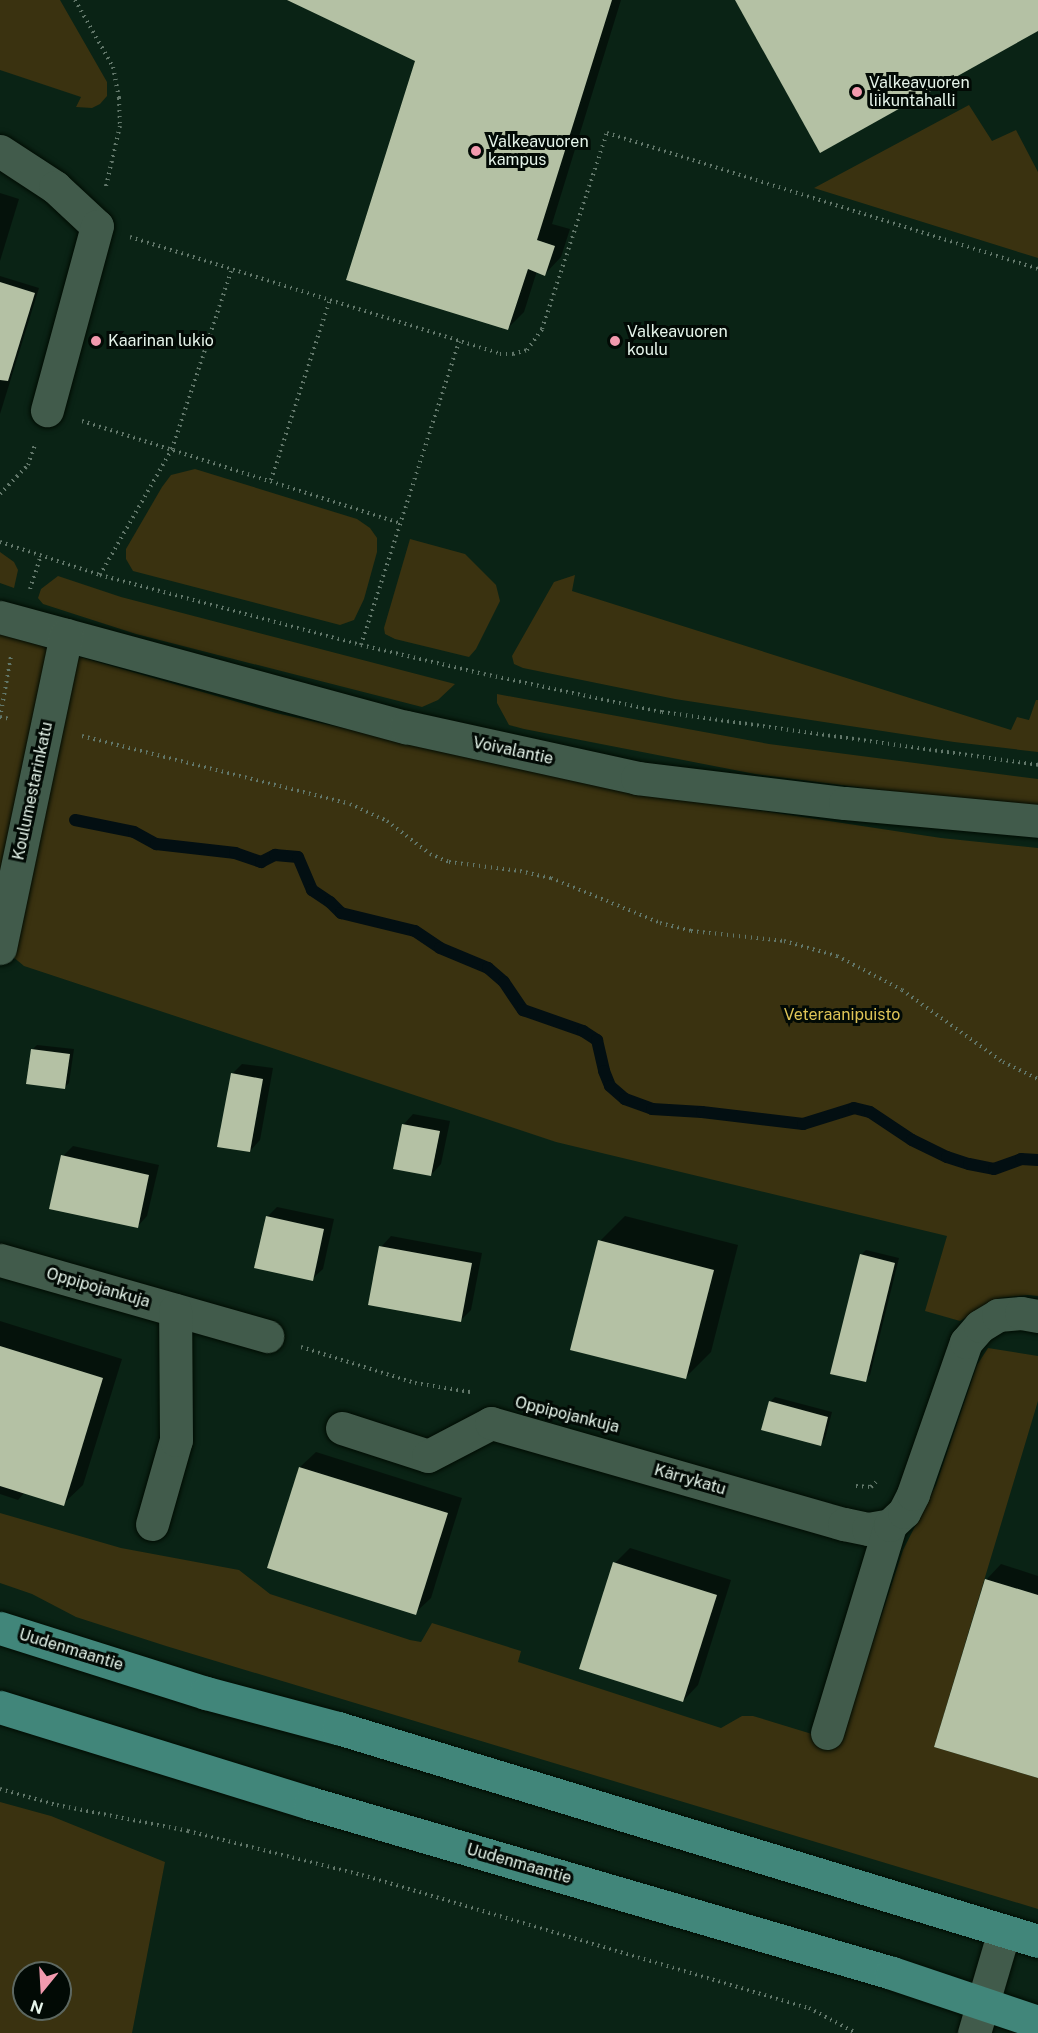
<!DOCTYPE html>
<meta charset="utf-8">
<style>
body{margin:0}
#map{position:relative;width:1038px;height:2033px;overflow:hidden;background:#0a2315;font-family:"Public Sans",sans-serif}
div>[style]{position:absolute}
.green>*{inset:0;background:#3a3210}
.shadow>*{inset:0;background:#0007}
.stream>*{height:12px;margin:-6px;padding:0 6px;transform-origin:6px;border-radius:6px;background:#030f12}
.building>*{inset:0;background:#b4c1a4}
.path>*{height:4px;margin-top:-2px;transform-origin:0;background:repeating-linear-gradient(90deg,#62776a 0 1.5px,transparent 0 6px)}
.roads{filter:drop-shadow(0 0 2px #000c03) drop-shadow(0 0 2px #000c03)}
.minor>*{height:33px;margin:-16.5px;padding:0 16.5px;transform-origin:16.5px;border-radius:16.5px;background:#415b4b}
.major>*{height:33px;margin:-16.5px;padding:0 16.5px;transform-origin:16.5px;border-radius:16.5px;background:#41867a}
.dots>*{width:16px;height:16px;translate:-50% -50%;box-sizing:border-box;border:3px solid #020a05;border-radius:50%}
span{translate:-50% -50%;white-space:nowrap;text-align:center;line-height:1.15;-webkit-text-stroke:6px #020a05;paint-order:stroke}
.poi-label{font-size:16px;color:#e5f4ea}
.left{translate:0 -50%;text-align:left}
.street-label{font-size:16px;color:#e5f4ea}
.park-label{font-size:16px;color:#dec457}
.north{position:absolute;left:12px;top:1961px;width:60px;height:60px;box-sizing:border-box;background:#020a05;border:2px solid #5d6861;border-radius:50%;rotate:198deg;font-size:16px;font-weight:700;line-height:24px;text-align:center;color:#e5f4ea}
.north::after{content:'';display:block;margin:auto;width:21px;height:27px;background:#f29aae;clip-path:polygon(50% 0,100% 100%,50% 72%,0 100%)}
</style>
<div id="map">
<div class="green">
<div style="clip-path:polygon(0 0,60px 0,107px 82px,107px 96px,100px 104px,92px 108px,76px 107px,81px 97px,0 70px)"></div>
<div style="clip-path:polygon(969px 105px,992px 141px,1016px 130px,1038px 172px,1038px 258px,814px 188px)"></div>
<div style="clip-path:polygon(195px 469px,357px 519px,370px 528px,377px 538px,377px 552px,364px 599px,354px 620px,340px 625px,133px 571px,126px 559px,126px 549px,162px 487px,171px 475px)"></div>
<div style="clip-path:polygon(410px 539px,465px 554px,496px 585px,500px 601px,476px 649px,469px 657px,395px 639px,385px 634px,384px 628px)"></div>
<div style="clip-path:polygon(0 552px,14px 562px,18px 570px,14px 588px,0 583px)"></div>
<div style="clip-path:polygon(575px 575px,572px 591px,1011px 730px,1017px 717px,1029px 720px,1036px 700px,1038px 700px,1038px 752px,954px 742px,675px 699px,523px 668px,514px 664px,512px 656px,554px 582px)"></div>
<div style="clip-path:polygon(58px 576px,121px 597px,455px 684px,438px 700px,422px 707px,136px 634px,43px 604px,38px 598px,41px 589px)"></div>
<div style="clip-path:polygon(0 634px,276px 713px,500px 763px,717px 804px,941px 838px,1038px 848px,1038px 1296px,1028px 1295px,999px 1298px,960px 1321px,925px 1311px,947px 1236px,556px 1142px,24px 966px,0 946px)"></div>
<div style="clip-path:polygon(497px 694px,769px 744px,1038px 779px,1038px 810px,755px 774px,524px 729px,509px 725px,497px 703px)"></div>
<div style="clip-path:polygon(988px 1348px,1038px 1356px,1038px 1401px,934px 1747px,1038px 1778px,1038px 1909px,166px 1646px,76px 1617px,32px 1594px,0 1583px,0 1513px,121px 1548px,239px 1570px,270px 1594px,410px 1640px,421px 1642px,432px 1623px,521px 1651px,518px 1662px,721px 1728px,742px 1716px,753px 1716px,825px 1738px,844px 1729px,903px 1550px,936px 1485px,977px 1365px)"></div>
<div style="clip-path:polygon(evenodd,0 1802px,51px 1816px,165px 1862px,132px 2033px,0 2033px,0 1802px,24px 1973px,60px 1973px,60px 2009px,24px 2009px,24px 1973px)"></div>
</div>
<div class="shadow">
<div style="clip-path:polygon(290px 0,621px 0,552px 224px,570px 229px,561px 257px,545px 274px,537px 271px,524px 312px,508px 328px,417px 60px)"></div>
<div style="clip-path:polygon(0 193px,19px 199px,0 261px)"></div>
<div style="clip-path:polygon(0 276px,39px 288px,0 414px)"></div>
<div style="clip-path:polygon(37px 1045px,74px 1049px,69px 1083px,64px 1088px,32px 1050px)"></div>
<div style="clip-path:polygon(242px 1064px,273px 1068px,260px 1140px,250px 1151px,232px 1074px)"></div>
<div style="clip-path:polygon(413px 1114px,450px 1121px,441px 1164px,431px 1175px,403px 1125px)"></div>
<div style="clip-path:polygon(73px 1146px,159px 1165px,147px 1216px,137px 1227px,63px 1156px)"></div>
<div style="clip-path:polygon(277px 1207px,334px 1219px,323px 1269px,312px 1279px,267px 1217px)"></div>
<div style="clip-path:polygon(625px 1216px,738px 1245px,711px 1352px,686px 1377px,600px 1241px)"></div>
<div style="clip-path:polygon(391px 1236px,482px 1253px,471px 1310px,461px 1320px,381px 1247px)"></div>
<div style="clip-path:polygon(866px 1250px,899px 1258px,870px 1375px,865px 1380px,861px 1255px)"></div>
<div style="clip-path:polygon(0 1321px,122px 1359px,83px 1485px,63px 1504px,25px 1492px,18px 1500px,0 1494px)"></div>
<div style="clip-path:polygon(775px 1397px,832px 1412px,825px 1439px,820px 1444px,770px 1402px)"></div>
<div style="clip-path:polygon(316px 1452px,462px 1498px,431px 1598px,415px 1613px,269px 1567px,300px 1467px)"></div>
<div style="clip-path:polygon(630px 1548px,731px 1580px,698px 1685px,683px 1701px,615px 1563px)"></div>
<div style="clip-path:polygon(1001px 1564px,1038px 1576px,1038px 1776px,986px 1580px)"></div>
</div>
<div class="stream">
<div style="left:75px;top:820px;width:60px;rotate:11.5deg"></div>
<div style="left:134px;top:832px;width:25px;rotate:29deg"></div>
<div style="left:156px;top:844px;width:80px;rotate:6.5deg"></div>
<div style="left:235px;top:853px;width:28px;rotate:19deg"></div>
<div style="left:261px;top:862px;width:16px;rotate:-27deg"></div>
<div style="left:275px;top:855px;width:23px;rotate:5deg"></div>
<div style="left:298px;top:857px;width:36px;rotate:67deg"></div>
<div style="left:312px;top:890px;width:22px;rotate:34deg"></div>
<div style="left:330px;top:902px;width:16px;rotate:45deg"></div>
<div style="left:341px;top:913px;width:76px;rotate:13.7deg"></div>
<div style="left:415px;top:931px;width:30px;rotate:34deg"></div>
<div style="left:440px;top:948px;width:52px;rotate:22.6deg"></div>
<div style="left:488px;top:968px;width:21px;rotate:41deg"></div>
<div style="left:504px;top:982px;width:34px;rotate:56deg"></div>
<div style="left:523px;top:1010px;width:64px;rotate:19.3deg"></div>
<div style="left:583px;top:1031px;width:17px;rotate:33deg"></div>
<div style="left:597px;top:1040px;width:32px;rotate:77deg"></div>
<div style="left:604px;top:1071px;width:16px;rotate:68deg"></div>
<div style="left:610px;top:1086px;width:20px;rotate:41deg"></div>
<div style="left:625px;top:1099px;width:29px;rotate:20deg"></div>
<div style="left:652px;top:1109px;width:50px;rotate:3.4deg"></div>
<div style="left:702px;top:1112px;width:102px;rotate:6.8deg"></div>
<div style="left:803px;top:1124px;width:53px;rotate:-17.4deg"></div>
<div style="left:854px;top:1108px;width:16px;rotate:14deg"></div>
<div style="left:870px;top:1112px;width:50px;rotate:33.7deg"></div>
<div style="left:912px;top:1140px;width:39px;rotate:26deg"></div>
<div style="left:947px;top:1157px;width:23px;rotate:18deg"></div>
<div style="left:969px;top:1164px;width:25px;rotate:11deg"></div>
<div style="left:994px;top:1169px;width:29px;rotate:-20deg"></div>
<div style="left:1021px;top:1159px;width:17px;rotate:3deg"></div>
</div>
<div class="building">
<div style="clip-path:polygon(287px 0,612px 0,537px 240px,555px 246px,545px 276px,528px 269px,508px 330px,346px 280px,415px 61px)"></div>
<div style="clip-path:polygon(735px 0,1038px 0,1038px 31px,820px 153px)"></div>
<div style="clip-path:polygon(0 282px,35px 293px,8px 381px,0 380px)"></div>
<div style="clip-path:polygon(31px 1049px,70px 1054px,65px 1089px,26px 1084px)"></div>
<div style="clip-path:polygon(231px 1073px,263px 1079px,250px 1152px,217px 1147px)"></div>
<div style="clip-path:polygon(402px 1124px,440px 1131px,431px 1176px,393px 1169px)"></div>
<div style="clip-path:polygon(61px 1155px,149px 1175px,138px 1228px,49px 1209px)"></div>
<div style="clip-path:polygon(266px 1216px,324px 1229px,313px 1281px,254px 1268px)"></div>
<div style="clip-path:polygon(598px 1240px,714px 1270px,686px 1379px,570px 1350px)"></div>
<div style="clip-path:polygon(379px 1246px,472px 1263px,461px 1322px,368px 1305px)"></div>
<div style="clip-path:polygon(860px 1254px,895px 1263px,866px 1382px,830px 1374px)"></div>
<div style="clip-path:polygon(0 1346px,103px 1378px,64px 1506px,0 1486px)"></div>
<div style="clip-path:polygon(769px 1401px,828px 1417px,821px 1446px,761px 1430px)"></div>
<div style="clip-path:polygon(299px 1467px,448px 1513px,416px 1615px,267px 1568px)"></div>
<div style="clip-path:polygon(613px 1562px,717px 1595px,683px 1702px,579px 1669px)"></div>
<div style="clip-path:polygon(985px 1579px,1038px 1595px,1038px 1778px,934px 1747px)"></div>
</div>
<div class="path">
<div style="left:75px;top:0;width:77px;rotate:60.4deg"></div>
<div style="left:113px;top:67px;width:32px;rotate:79deg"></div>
<div style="left:119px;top:98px;width:28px;rotate:88deg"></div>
<div style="left:120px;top:126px;width:62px;rotate:103.1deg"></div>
<div style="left:130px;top:237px;width:388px;rotate:17.5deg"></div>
<div style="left:500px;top:354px;width:13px"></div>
<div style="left:513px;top:354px;width:15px;rotate:-16deg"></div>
<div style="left:527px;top:350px;width:26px;rotate:-54deg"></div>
<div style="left:542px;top:329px;width:206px;rotate:-71.7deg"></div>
<div style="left:607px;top:133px;width:452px;rotate:17.5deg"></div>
<div style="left:82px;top:421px;width:333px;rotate:17.8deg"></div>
<div style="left:271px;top:480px;width:190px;rotate:-71.9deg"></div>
<div style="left:0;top:494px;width:40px;rotate:-46deg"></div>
<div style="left:28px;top:465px;width:21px;rotate:-71deg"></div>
<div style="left:0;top:542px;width:105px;rotate:18.3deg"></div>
<div style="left:100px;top:575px;width:270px;rotate:15deg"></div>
<div style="left:361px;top:645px;width:126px;rotate:13.3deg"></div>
<div style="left:484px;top:674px;width:182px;rotate:12.1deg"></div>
<div style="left:662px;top:712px;width:380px;rotate:8deg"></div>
<div style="left:100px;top:575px;width:145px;rotate:-60.3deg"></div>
<div style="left:172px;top:449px;width:190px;rotate:-71.6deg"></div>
<div style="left:30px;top:589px;width:33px;rotate:-72deg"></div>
<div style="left:361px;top:645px;width:319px;rotate:-72.1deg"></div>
<div style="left:0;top:717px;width:10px;rotate:11deg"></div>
<div style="left:0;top:718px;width:63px;rotate:-79.9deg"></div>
<div style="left:82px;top:736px;width:276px;rotate:14.2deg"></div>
<div style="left:350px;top:804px;width:41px;rotate:24.7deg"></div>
<div style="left:387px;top:821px;width:54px;rotate:37.5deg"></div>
<div style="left:430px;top:854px;width:21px;rotate:23deg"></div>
<div style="left:449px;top:862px;width:72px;rotate:7.2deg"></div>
<div style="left:520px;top:871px;width:32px;rotate:13deg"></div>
<div style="left:551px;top:878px;width:118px;rotate:22.4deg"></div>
<div style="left:660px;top:923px;width:32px;rotate:14deg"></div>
<div style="left:691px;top:931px;width:94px;rotate:6.1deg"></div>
<div style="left:784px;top:941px;width:55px;rotate:15.8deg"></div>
<div style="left:837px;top:956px;width:73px;rotate:27.6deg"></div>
<div style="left:902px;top:990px;width:124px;rotate:35.5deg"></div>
<div style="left:1003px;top:1062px;width:39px;rotate:26deg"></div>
<div style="left:301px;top:1347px;width:120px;rotate:17.5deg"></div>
<div style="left:415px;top:1383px;width:56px;rotate:9.3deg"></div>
<div style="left:856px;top:1486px;width:15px;rotate:4deg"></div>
<div style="left:871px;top:1487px;width:7px;rotate:-45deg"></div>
<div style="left:0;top:1789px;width:59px;rotate:15.7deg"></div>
<div style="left:57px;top:1805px;width:134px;rotate:11.2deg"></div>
<div style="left:188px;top:1831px;width:179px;rotate:14.2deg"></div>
<div style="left:362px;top:1875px;width:466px;rotate:16.6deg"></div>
<div style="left:809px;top:2008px;width:53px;rotate:28deg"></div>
</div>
<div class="roads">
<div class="minor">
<div style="left:0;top:151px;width:66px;rotate:33.2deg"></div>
<div style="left:55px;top:187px;width:57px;rotate:42.9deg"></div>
<div style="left:97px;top:226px;width:191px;rotate:105.2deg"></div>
<div style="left:0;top:617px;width:421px;rotate:15.2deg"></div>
<div style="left:406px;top:727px;width:237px;rotate:12.4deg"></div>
<div style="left:637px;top:778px;width:209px;rotate:6.9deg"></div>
<div style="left:845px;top:803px;width:194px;rotate:5.3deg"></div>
<div style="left:0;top:948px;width:320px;rotate:-78.1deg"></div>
<div style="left:0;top:1260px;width:278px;rotate:15.9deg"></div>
<div style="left:342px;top:1428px;width:90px;rotate:18deg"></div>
<div style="left:428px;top:1456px;width:71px;rotate:-27.6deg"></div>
<div style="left:491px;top:1423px;width:367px;rotate:16deg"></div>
<div style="left:844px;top:1524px;width:25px;rotate:12deg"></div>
<div style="left:868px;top:1529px;width:22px;rotate:-10deg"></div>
<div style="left:152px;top:1524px;width:87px;rotate:-74.1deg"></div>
<div style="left:176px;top:1440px;width:130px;rotate:-90.4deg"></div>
<div style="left:827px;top:1733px;width:217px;rotate:-73.1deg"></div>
<div style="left:890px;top:1525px;width:19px;rotate:-43deg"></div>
<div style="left:904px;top:1512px;width:20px;rotate:-63deg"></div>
<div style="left:913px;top:1494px;width:161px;rotate:-70.8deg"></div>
<div style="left:966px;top:1342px;width:21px;rotate:-49deg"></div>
<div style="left:980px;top:1326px;width:21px;rotate:-31deg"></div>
<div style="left:998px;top:1315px;width:23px;rotate:-5deg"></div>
<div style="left:1021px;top:1313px;width:17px;rotate:10deg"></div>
<div style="left:974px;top:2033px;width:106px;rotate:-73.6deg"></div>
</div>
<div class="major">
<div style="left:0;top:1628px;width:216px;rotate:17.5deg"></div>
<div style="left:206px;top:1693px;width:137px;rotate:14.9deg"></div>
<div style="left:338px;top:1728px;width:732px;rotate:16.92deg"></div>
<div style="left:0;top:1707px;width:325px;rotate:17.2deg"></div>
<div style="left:310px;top:1803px;width:606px;rotate:16.28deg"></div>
<div style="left:892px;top:1973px;width:154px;rotate:18.6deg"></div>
</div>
</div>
<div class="dots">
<div style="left:857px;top:92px;background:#f29aae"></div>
<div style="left:476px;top:151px;background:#f29aae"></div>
<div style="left:96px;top:341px;background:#f29aae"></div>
<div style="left:615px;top:341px;background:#f29aae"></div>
</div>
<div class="poi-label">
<span class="left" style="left:869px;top:92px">Valkeavuoren<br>liikuntahalli</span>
<span class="left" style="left:488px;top:151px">Valkeavuoren<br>kampus</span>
<span class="left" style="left:627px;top:341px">Valkeavuoren<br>koulu</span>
<span class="left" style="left:108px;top:341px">Kaarinan lukio</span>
</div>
<div class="street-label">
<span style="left:513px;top:751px;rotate:12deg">Voivalantie</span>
<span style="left:33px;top:791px;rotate:-78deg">Koulumestarinkatu</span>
<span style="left:98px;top:1288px;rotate:16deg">Oppipojankuja</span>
<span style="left:567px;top:1415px;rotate:14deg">Oppipojankuja</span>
<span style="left:690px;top:1480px;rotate:16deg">Kärrykatu</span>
<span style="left:71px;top:1650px;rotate:17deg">Uudenmaantie</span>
<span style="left:519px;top:1864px;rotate:16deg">Uudenmaantie</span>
</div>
<div class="park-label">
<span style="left:842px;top:1015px">Veteraanipuisto</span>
</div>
<div class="north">N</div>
</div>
